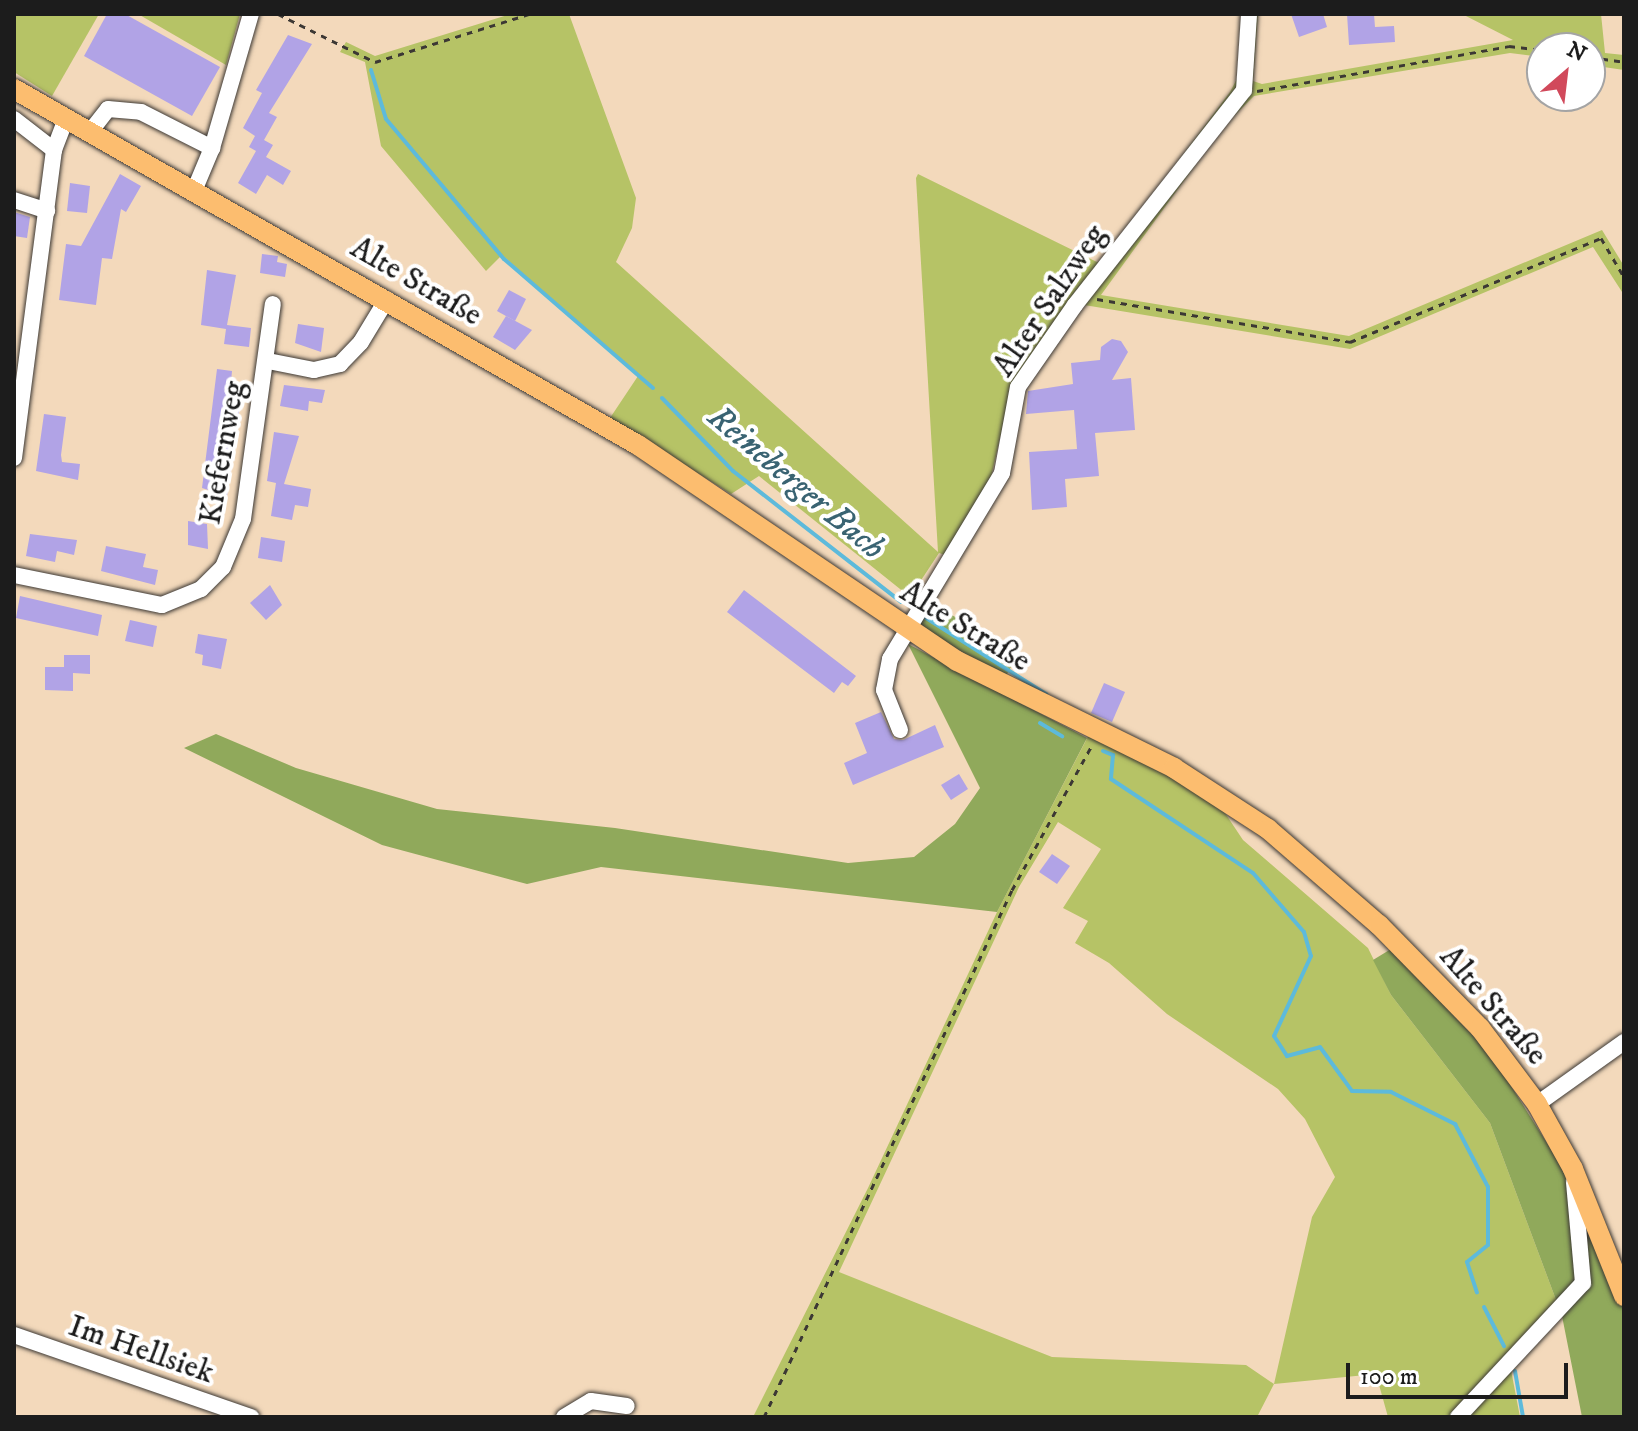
<!DOCTYPE html>
<meta charset="utf-8">
<style>
body{margin:0}
#map{position:relative;width:1638px;height:1431px;overflow:hidden;background:#f3d9bb;font-family:"IM FELL DW Pica",serif}
div>[style]{position:absolute}
.green>*{inset:0;background:#b6c366}
.forest>*{inset:0;background:#90a95b}
.stream>*{height:4px;margin:-2px;padding:0 2px;transform-origin:2px;border-radius:2px;background:#5dbadb}
.building>*{inset:0;background:#b1a3e6}
.path>*{height:3px;margin-top:-1.5px;transform-origin:0;background:repeating-linear-gradient(90deg,#3c3834 0 6px,transparent 0 12px)}
.roads{filter:drop-shadow(0 0 2px #3c3834) drop-shadow(0 0 2px #3c3834)}
.minor>*{height:16px;margin:-8px;padding:0 8px;transform-origin:8px;border-radius:8px;background:#fff}
.major>*{height:20px;margin:-10px;padding:0 10px;transform-origin:10px;border-radius:10px;background:#fcbd6f}
span{translate:-50% -50%;white-space:nowrap;text-align:center;line-height:1.15;-webkit-text-stroke:8px #fff;paint-order:stroke}
.street-label{font-size:32px;color:#1c1c1c}
.water-label{font-size:34px;color:#396372;font-style:italic}
.frame{position:absolute;inset:0;border:16px solid #1c1c1c;pointer-events:none}
.north{position:absolute;left:1526px;top:32px;width:80px;height:80px;box-sizing:border-box;background:#fff;border:2px solid #a4a4a4;border-radius:50%;rotate:28deg;font-size:22px;font-weight:700;line-height:32px;text-align:center;color:#1c1c1c}
.north::after{content:'';display:block;margin:auto;width:28px;height:36px;background:#d1495b;clip-path:polygon(50% 0,100% 100%,50% 72%,0 100%)}
.scale{position:absolute;left:1346px;top:1363px;width:222px;height:36px;box-sizing:border-box;border:4px solid #1c1c1c;border-top:0;padding-left:10px;font-size:24px;line-height:28px;white-space:nowrap;color:#1c1c1c;-webkit-text-stroke:6px #fff;paint-order:stroke}
</style>
<div id="map">
<div class="green">
<div style="clip-path:polygon(14px 14px,99px 14px,52px 96px,14px 72px)"></div>
<div style="clip-path:polygon(138px 14px,240px 14px,226px 65px)"></div>
<div style="clip-path:polygon(511px 14px,569px 14px,636px 198px,632px 228px,616px 262px,938px 552px,916px 178px,918px 174px,1101px 264px,1230px 92px,1240px 73px,1245px 14px,1258px 14px,1253px 81px,1262px 84px,1513px 40px,1462px 14px,1601px 14px,1605px 53px,1624px 55px,1624px 70px,1590px 65px,1590px 48px,1542px 48px,1542px 57px,1510px 53px,1254px 96px,1223px 127px,1101px 295px,1349px 336px,1602px 230px,1624px 266px,1624px 295px,1593px 247px,1350px 349px,1072px 303px,1010px 395px,991px 477px,945px 555px,939px 553px,910px 597px,759px 476px,731px 494px,610px 418px,638px 376px,502px 255px,486px 271px,381px 146px,365px 62px,340px 52px,346px 42px,375px 56px)"></div>
<div style="clip-path:polygon(evenodd,1095px 723px,1223px 810px,1243px 840px,1368px 948px,1391px 995px,1490px 1123px,1562px 1316px,1511px 1370px,1520px 1417px,1388px 1417px,1376px 1374px,1274px 1384px,1257px 1417px,753px 1417px,868px 1188px,997px 912px,1095px 723px,1058px 822px,1101px 849px,1063px 908px,1088px 921px,1075px 943px,1109px 963px,1167px 1014px,1278px 1089px,1305px 1119px,1335px 1177px,1312px 1217px,1274px 1384px,1246px 1365px,1052px 1357px,839px 1272px,1019px 887px,1058px 822px)"></div>
</div>
<div class="forest">
<div style="clip-path:polygon(928px 602px,1019px 652px,1005px 678px,914px 623px)"></div>
<div style="clip-path:polygon(908px 644px,1087px 738px,997px 912px,601px 867px,527px 884px,382px 845px,184px 748px,216px 734px,296px 768px,437px 809px,615px 828px,848px 863px,914px 857px,955px 824px,980px 788px)"></div>
<div style="clip-path:polygon(1391px 949px,1492px 1056px,1564px 1170px,1610px 1262px,1624px 1309px,1624px 1417px,1582px 1417px,1562px 1316px,1490px 1123px,1391px 995px,1373px 960px)"></div>
</div>
<div class="stream">
<div style="left:371px;top:70px;width:51px;rotate:73deg"></div>
<div style="left:386px;top:119px;width:183px;rotate:49.9deg"></div>
<div style="left:504px;top:259px;width:197px;rotate:40.9deg"></div>
<div style="left:662px;top:398px;width:102px;rotate:45.8deg"></div>
<div style="left:733px;top:471px;width:213px;rotate:37.9deg"></div>
<div style="left:923px;top:616px;width:146px;rotate:32.4deg"></div>
<div style="left:1040px;top:723px;width:26px;rotate:31deg"></div>
<div style="left:1103px;top:751px;width:11px;rotate:22deg"></div>
<div style="left:1113px;top:755px;width:24px;rotate:95deg"></div>
<div style="left:1111px;top:779px;width:170px;rotate:33.5deg"></div>
<div style="left:1253px;top:873px;width:78px;rotate:49.2deg"></div>
<div style="left:1304px;top:932px;width:25px;rotate:74deg"></div>
<div style="left:1311px;top:956px;width:88px;rotate:114.8deg"></div>
<div style="left:1274px;top:1036px;width:24px;rotate:57deg"></div>
<div style="left:1287px;top:1056px;width:34px;rotate:-15deg"></div>
<div style="left:1320px;top:1047px;width:54px;rotate:54deg"></div>
<div style="left:1352px;top:1091px;width:39px;rotate:1deg"></div>
<div style="left:1391px;top:1092px;width:72px;rotate:26.6deg"></div>
<div style="left:1455px;top:1124px;width:71px;rotate:62.4deg"></div>
<div style="left:1488px;top:1187px;width:58px;rotate:90deg"></div>
<div style="left:1488px;top:1245px;width:27px;rotate:141deg"></div>
<div style="left:1467px;top:1262px;width:32px;rotate:72deg"></div>
<div style="left:1484px;top:1307px;width:44px;rotate:62.9deg"></div>
<div style="left:1515px;top:1371px;width:47px;rotate:80.1deg"></div>
</div>
<div class="building">
<div style="clip-path:polygon(107px 14px,125px 14px,220px 67px,192px 116px,84px 56px)"></div>
<div style="clip-path:polygon(1291px 14px,1323px 14px,1327px 27px,1299px 37px)"></div>
<div style="clip-path:polygon(1347px 14px,1374px 14px,1375px 27px,1394px 26px,1395px 42px,1349px 45px)"></div>
<div style="clip-path:polygon(288px 35px,312px 44px,269px 113px,277px 117px,264px 140px,273px 145px,266px 157px,291px 171px,283px 185px,267px 175px,256px 194px,238px 183px,256px 151px,249px 147px,255px 136px,243px 128px,262px 93px,256px 90px)"></div>
<div style="clip-path:polygon(120px 174px,141px 186px,126px 212px,121px 209px,112px 259px,102px 258px,96px 305px,59px 300px,66px 244px,81px 246px)"></div>
<div style="clip-path:polygon(70px 183px,90px 186px,87px 213px,67px 211px)"></div>
<div style="clip-path:polygon(14px 212px,30px 217px,27px 238px,14px 236px)"></div>
<div style="clip-path:polygon(262px 254px,278px 256px,277px 262px,287px 264px,285px 277px,260px 273px)"></div>
<div style="clip-path:polygon(207px 270px,236px 275px,227px 325px,251px 328px,249px 347px,224px 344px,226px 329px,201px 325px)"></div>
<div style="clip-path:polygon(509px 290px,526px 299px,515px 321px,497px 311px)"></div>
<div style="clip-path:polygon(506px 316px,532px 330px,515px 350px,493px 337px)"></div>
<div style="clip-path:polygon(298px 324px,324px 328px,321px 352px,295px 343px)"></div>
<div style="clip-path:polygon(1112px 339px,1121px 341px,1128px 352px,1112px 380px,1131px 378px,1135px 430px,1095px 433px,1099px 476px,1065px 479px,1067px 507px,1032px 510px,1029px 452px,1077px 449px,1074px 410px,1026px 414px,1028px 391px,1073px 384px,1071px 363px,1100px 360px,1101px 347px)"></div>
<div style="clip-path:polygon(217px 369px,232px 371px,231px 382px,243px 384px,227px 496px,202px 488px)"></div>
<div style="clip-path:polygon(284px 385px,325px 390px,322px 403px,309px 401px,308px 411px,280px 406px)"></div>
<div style="clip-path:polygon(44px 414px,66px 417px,61px 455px,62px 462px,80px 464px,78px 480px,36px 471px)"></div>
<div style="clip-path:polygon(274px 432px,299px 436px,284px 484px,311px 489px,308px 507px,295px 505px,292px 520px,271px 516px,276px 483px,267px 481px)"></div>
<div style="clip-path:polygon(188px 521px,207px 524px,208px 549px,188px 545px)"></div>
<div style="clip-path:polygon(30px 534px,77px 540px,74px 555px,57px 551px,55px 562px,26px 556px)"></div>
<div style="clip-path:polygon(261px 537px,285px 541px,282px 562px,258px 558px)"></div>
<div style="clip-path:polygon(106px 546px,146px 554px,143px 567px,158px 570px,155px 585px,101px 571px)"></div>
<div style="clip-path:polygon(270px 585px,282px 605px,266px 620px,250px 603px)"></div>
<div style="clip-path:polygon(744px 590px,856px 676px,848px 686px,842px 682px,834px 693px,727px 612px)"></div>
<div style="clip-path:polygon(20px 596px,102px 615px,98px 636px,16px 618px)"></div>
<div style="clip-path:polygon(130px 620px,157px 626px,153px 647px,125px 641px)"></div>
<div style="clip-path:polygon(198px 634px,227px 639px,221px 669px,202px 665px,203px 655px,195px 653px)"></div>
<div style="clip-path:polygon(64px 655px,90px 655px,90px 674px,73px 673px,73px 691px,45px 690px,45px 667px,64px 667px)"></div>
<div style="clip-path:polygon(1104px 683px,1125px 692px,1112px 722px,1091px 713px)"></div>
<div style="clip-path:polygon(881px 712px,894px 739px,903px 740px,935px 725px,944px 747px,853px 785px,844px 763px,867px 753px,855px 723px)"></div>
<div style="clip-path:polygon(959px 774px,968px 789px,951px 800px,941px 785px)"></div>
<div style="clip-path:polygon(1052px 854px,1070px 866px,1057px 884px,1039px 872px)"></div>
</div>
<div class="path">
<div style="left:278px;top:14px;width:108px;rotate:26.3deg"></div>
<div style="left:375px;top:62px;width:161px;rotate:-17.3deg"></div>
<div style="left:1590px;top:57px;width:34px;rotate:8deg"></div>
<div style="left:1257px;top:91px;width:256px;rotate:-10.1deg"></div>
<div style="left:1509px;top:46px;width:33px;rotate:7deg"></div>
<div style="left:1097px;top:299px;width:257px;rotate:9.6deg"></div>
<div style="left:1350px;top:342px;width:272px;rotate:-22.5deg"></div>
<div style="left:1601px;top:238px;width:45px;rotate:59.5deg"></div>
<div style="left:764px;top:1417px;width:582px;rotate:-64.8deg"></div>
<div style="left:1012px;top:890px;width:166px;rotate:-61.1deg"></div>
</div>
<div class="roads">
<div class="minor">
<div style="left:14px;top:119px;width:51px;rotate:37.8deg"></div>
<div style="left:90px;top:132px;width:29px;rotate:-52deg"></div>
<div style="left:108px;top:109px;width:33px;rotate:5deg"></div>
<div style="left:141px;top:112px;width:80px;rotate:26.9deg"></div>
<div style="left:194px;top:191px;width:47px;rotate:-67.3deg"></div>
<div style="left:212px;top:148px;width:140px;rotate:-73.8deg"></div>
<div style="left:14px;top:200px;width:35px;rotate:18deg"></div>
<div style="left:268px;top:361px;width:47px;rotate:11.1deg"></div>
<div style="left:314px;top:370px;width:27px;rotate:-13deg"></div>
<div style="left:340px;top:364px;width:30px;rotate:-46deg"></div>
<div style="left:361px;top:342px;width:50px;rotate:-58.8deg"></div>
<div style="left:14px;top:458px;width:311px;rotate:-82.6deg"></div>
<div style="left:54px;top:150px;width:33px;rotate:-69deg"></div>
<div style="left:14px;top:575px;width:151px;rotate:11.5deg"></div>
<div style="left:162px;top:605px;width:42px;rotate:-22.3deg"></div>
<div style="left:201px;top:589px;width:31px;rotate:-45deg"></div>
<div style="left:223px;top:567px;width:52px;rotate:-67.4deg"></div>
<div style="left:243px;top:519px;width:217px;rotate:-82.1deg"></div>
<div style="left:900px;top:730px;width:43px;rotate:-111.8deg"></div>
<div style="left:884px;top:690px;width:32px;rotate:-79deg"></div>
<div style="left:890px;top:659px;width:217px;rotate:-58.9deg"></div>
<div style="left:1002px;top:473px;width:87px;rotate:-79.5deg"></div>
<div style="left:1018px;top:387px;width:100px;rotate:-55.2deg"></div>
<div style="left:1075px;top:305px;width:273px;rotate:-51.8deg"></div>
<div style="left:1244px;top:90px;width:76px;rotate:-86.2deg"></div>
<div style="left:1537px;top:1104px;width:107px;rotate:-35.5deg"></div>
<div style="left:14px;top:1335px;width:251px;rotate:19.1deg"></div>
<div style="left:564px;top:1417px;width:31px;rotate:-31deg"></div>
<div style="left:591px;top:1401px;width:36px;rotate:8deg"></div>
<div style="left:1458px;top:1417px;width:183px;rotate:-47deg"></div>
<div style="left:1583px;top:1283px;width:101px;rotate:-95.1deg"></div>
</div>
<div class="major">
<div style="left:14px;top:89px;width:718px;rotate:29.71deg"></div>
<div style="left:638px;top:445px;width:385px;rotate:34.1deg"></div>
<div style="left:957px;top:661px;width:242px;rotate:26.2deg"></div>
<div style="left:1174px;top:768px;width:112px;rotate:33deg"></div>
<div style="left:1268px;top:829px;width:147px;rotate:40.9deg"></div>
<div style="left:1379px;top:925px;width:144px;rotate:45.6deg"></div>
<div style="left:1480px;top:1028px;width:95px;rotate:53.1deg"></div>
<div style="left:1537px;top:1104px;width:74px;rotate:61deg"></div>
<div style="left:1573px;top:1169px;width:137px;rotate:68.1deg"></div>
</div>
</div>
<div class="street-label">
<span style="left:416px;top:282px;rotate:30deg">Alte Straße</span>
<span style="left:1050px;top:301px;rotate:-56deg">Alter Salzweg</span>
<span style="left:223px;top:453px;rotate:-80deg">Kiefernweg</span>
<span style="left:965px;top:627px;rotate:31deg">Alte Straße</span>
<span style="left:1493px;top:1006px;rotate:49deg">Alte Straße</span>
<span style="left:141px;top:1350px;rotate:19deg">Im Hellsiek</span>
</div>
<div class="water-label">
<span style="left:796px;top:483px;rotate:40deg">Reineberger Bach</span>
</div>
<div class="frame"></div>
<div class="north">N</div>
<div class="scale">100 m</div>
</div>
